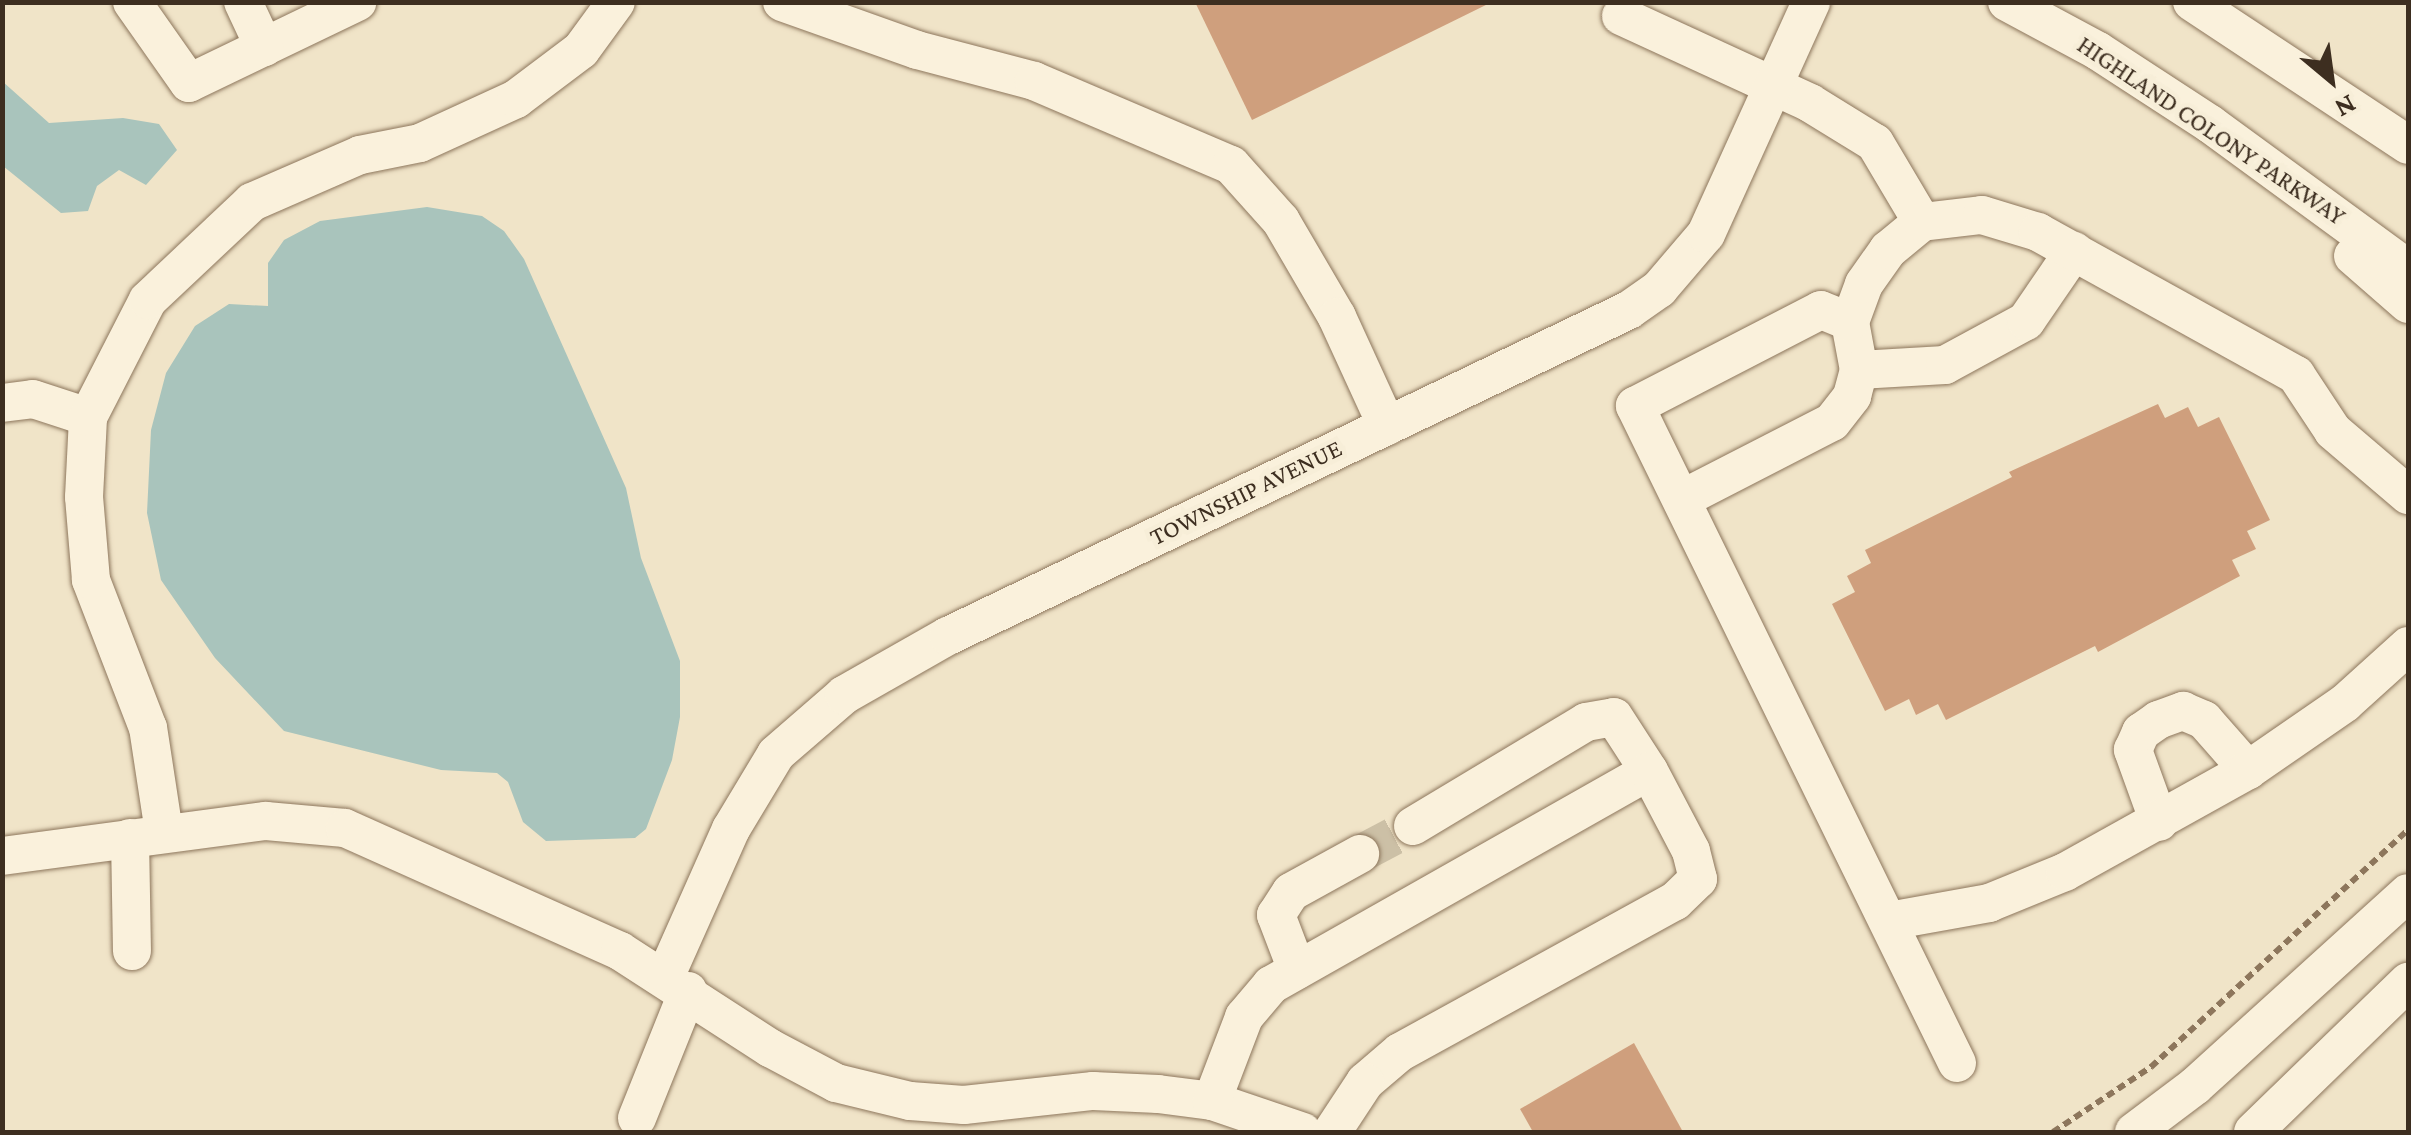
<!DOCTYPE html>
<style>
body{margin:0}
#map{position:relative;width:2411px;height:1135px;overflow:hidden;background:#f0e4c8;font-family:"Crimson Pro",serif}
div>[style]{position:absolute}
.water>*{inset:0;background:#a9c4bc}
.building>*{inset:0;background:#cf9f7d}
.minor-tunnel>*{height:38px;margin-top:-19px;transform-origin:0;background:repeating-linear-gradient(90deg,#ccc0a6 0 38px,transparent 0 57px)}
.path>*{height:6px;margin-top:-3px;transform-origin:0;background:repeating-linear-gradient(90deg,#8d765c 0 8px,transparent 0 13px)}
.roads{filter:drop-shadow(0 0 2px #8d765c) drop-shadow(0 0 2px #8d765c)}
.minor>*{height:38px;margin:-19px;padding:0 19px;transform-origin:19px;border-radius:19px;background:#faf1dc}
span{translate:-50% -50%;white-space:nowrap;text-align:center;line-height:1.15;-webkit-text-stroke:9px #f7eed8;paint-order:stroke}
.street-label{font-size:25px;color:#3d2e20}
.frame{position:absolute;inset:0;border:5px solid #3d2e20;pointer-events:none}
.north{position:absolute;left:2281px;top:30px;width:100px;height:100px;-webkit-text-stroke:8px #f7eed8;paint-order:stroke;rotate:151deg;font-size:28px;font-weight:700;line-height:40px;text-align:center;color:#3d2e20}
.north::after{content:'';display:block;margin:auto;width:35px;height:45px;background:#3d2e20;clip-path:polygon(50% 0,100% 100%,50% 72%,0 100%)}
</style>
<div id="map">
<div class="water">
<div style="clip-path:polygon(2px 81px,49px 123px,123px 118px,159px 124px,177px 150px,146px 185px,119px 170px,97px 186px,88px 211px,61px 213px,3px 166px)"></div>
<div style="clip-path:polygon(427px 207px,482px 216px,504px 231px,524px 259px,626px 488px,641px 558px,680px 661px,680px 717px,672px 760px,646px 829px,635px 838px,546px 841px,523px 822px,508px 782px,497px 773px,441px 770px,284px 731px,215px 658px,161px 580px,147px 513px,151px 430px,166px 373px,195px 326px,229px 304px,268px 306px,268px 263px,284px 240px,320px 221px)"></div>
</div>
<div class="building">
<div style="clip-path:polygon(1195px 2px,1492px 2px,1252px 120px)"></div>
<div style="clip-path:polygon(2158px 404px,2165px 418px,2188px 407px,2198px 427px,2219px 417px,2270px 520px,2247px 531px,2256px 549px,2232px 560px,2240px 576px,2098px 652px,2095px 646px,1946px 720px,1938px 704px,1916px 715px,1909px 699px,1885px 711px,1832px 604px,1855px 592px,1847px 576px,1871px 563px,1865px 550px,2012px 477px,2009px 472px)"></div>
<div style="clip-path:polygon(1634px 1043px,1683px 1132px,1533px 1132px,1520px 1109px)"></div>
</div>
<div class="minor-tunnel">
<div style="left:1360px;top:854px;width:60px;rotate:-27.8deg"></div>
</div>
<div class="path">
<div style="left:2053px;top:1132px;width:118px;rotate:-33.6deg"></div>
<div style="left:2151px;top:1067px;width:350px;rotate:-42.7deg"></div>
</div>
<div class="roads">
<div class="minor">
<div style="left:132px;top:2px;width:99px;rotate:54.9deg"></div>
<div style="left:189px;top:83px;width:187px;rotate:-25.7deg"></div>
<div style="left:243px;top:2px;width:50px;rotate:65deg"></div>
<div style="left:782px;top:2px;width:143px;rotate:19.6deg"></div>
<div style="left:917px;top:50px;width:121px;rotate:14.8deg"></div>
<div style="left:1034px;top:81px;width:214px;rotate:23.1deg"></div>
<div style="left:1231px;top:165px;width:75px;rotate:48.2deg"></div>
<div style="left:1281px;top:221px;width:111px;rotate:59.7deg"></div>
<div style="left:1337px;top:317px;width:120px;rotate:65.4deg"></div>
<div style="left:2007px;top:2px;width:103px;rotate:28.3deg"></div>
<div style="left:2098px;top:51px;width:134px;rotate:33.1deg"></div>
<div style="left:2210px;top:124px;width:245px;rotate:36.2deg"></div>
<div style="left:2192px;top:2px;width:259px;rotate:33.5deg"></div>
<div style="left:1621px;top:16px;width:208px;rotate:24.7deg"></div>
<div style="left:1810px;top:103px;width:76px;rotate:31.6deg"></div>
<div style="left:1875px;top:143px;width:92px;rotate:59.3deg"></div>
<div style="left:2353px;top:256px;width:73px;rotate:41.1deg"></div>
<div style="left:1850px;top:322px;width:49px;rotate:79.4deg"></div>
<div style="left:1859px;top:370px;width:86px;rotate:-3.3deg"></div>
<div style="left:1945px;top:365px;width:92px;rotate:-28.5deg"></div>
<div style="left:2026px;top:321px;width:85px;rotate:-55.6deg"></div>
<div style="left:2px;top:403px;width:31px;rotate:-7deg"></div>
<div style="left:33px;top:399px;width:58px;rotate:18.1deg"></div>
<div style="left:1684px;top:498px;width:166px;rotate:-27.2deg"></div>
<div style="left:1832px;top:422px;width:33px;rotate:-52deg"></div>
<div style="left:1852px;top:396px;width:27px;rotate:-75deg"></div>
<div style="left:2159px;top:822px;width:77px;rotate:-109.9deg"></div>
<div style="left:2133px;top:750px;width:20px;rotate:-66deg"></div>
<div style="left:2141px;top:732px;width:21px;rotate:-35deg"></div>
<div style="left:2158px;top:720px;width:27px;rotate:-20deg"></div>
<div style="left:2183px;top:711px;width:23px;rotate:23deg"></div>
<div style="left:2204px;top:720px;width:67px;rotate:48.7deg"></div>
<div style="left:1413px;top:826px;width:202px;rotate:-31deg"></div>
<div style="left:1586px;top:722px;width:28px;rotate:-10deg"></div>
<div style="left:1614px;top:717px;width:64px;rotate:57.1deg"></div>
<div style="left:164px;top:832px;width:105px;rotate:-98.7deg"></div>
<div style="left:148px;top:728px;width:159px;rotate:-111.1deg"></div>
<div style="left:91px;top:580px;width:83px;rotate:-94.8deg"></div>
<div style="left:84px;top:497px;width:80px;rotate:-87.1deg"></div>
<div style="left:88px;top:417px;width:131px;rotate:-62.9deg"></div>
<div style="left:148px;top:300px;width:143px;rotate:-43.3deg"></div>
<div style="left:252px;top:202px;width:118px;rotate:-23.5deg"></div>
<div style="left:360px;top:155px;width:61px;rotate:-11.3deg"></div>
<div style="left:420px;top:143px;width:106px;rotate:-24.6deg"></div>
<div style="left:516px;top:99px;width:81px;rotate:-37deg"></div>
<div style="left:581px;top:50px;width:59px;rotate:-53.9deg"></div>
<div style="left:130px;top:838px;width:113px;rotate:89deg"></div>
<div style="left:2px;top:856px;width:266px;rotate:-7.6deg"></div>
<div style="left:266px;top:821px;width:79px;rotate:5.1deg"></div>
<div style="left:345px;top:828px;width:301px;rotate:24.1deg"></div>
<div style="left:620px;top:951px;width:179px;rotate:32.9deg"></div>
<div style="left:770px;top:1048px;width:75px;rotate:27.9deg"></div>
<div style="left:836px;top:1083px;width:76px;rotate:13.7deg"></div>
<div style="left:910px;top:1101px;width:54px;rotate:4.2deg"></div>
<div style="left:964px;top:1105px;width:130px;rotate:-6.2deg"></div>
<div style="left:1093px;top:1091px;width:65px;rotate:2.6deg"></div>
<div style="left:1158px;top:1094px;width:54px;rotate:7.4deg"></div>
<div style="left:1212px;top:1101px;width:96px;rotate:18.8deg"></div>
<div style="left:1889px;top:921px;width:102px;rotate:-10.2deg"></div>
<div style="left:1989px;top:903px;width:82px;rotate:-22.2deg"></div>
<div style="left:2065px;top:872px;width:210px;rotate:-29.1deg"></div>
<div style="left:2248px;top:770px;width:118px;rotate:-34.6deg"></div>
<div style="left:2345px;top:703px;width:85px;rotate:-42.1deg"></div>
<div style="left:1297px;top:970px;width:59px;rotate:-110.9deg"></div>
<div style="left:1276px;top:915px;width:27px;rotate:-57deg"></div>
<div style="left:1291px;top:892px;width:79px;rotate:-28.8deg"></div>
<div style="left:666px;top:975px;width:160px;rotate:-66deg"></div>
<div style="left:731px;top:829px;width:87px;rotate:-59deg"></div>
<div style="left:776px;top:754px;width:90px;rotate:-40.9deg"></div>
<div style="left:844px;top:695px;width:120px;rotate:-29.6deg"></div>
<div style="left:948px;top:636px;width:755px;rotate:-25.58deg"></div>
<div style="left:1629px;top:310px;width:37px;rotate:-35deg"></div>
<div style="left:1659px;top:289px;width:72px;rotate:-49.5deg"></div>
<div style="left:1706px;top:234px;width:255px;rotate:-65.6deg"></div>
<div style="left:1957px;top:1063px;width:732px;rotate:-116.11deg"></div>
<div style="left:1635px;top:406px;width:209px;rotate:-27.3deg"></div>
<div style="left:1821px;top:310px;width:31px;rotate:22deg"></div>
<div style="left:1850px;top:322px;width:40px;rotate:-69.8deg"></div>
<div style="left:1864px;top:284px;width:42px;rotate:-54.8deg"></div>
<div style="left:1888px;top:250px;width:44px;rotate:-39.5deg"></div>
<div style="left:1922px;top:222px;width:60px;rotate:-6.7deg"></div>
<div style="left:1982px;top:215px;width:59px;rotate:16.9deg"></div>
<div style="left:2038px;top:232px;width:295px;rotate:29deg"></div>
<div style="left:2296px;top:375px;width:67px;rotate:56.5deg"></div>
<div style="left:2333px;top:431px;width:99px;rotate:40.5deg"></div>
<div style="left:1212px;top:1101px;width:90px;rotate:-69.1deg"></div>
<div style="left:1244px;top:1017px;width:42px;rotate:-49.8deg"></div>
<div style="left:1271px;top:985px;width:434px;rotate:-29.5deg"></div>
<div style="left:1649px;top:771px;width:90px;rotate:62.3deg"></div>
<div style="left:1691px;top:851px;width:29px;rotate:76deg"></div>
<div style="left:1698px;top:879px;width:32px;rotate:136deg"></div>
<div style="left:1675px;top:901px;width:314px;rotate:151.2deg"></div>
<div style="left:1400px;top:1052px;width:46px;rotate:139.4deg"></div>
<div style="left:1365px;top:1082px;width:60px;rotate:123.4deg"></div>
<div style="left:637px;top:1118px;width:137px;rotate:-68.1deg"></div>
<div style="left:2134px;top:1132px;width:76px;rotate:-37deg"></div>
<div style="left:2195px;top:1086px;width:287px;rotate:-42.2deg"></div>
<div style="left:2253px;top:1132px;width:216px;rotate:-44.1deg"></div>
</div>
</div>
<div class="street-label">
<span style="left:2211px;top:131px;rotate:34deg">HIGHLAND COLONY PARKWAY</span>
<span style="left:1246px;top:493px;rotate:-26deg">TOWNSHIP AVENUE</span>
</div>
<div class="frame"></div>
<div class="north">N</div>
</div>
